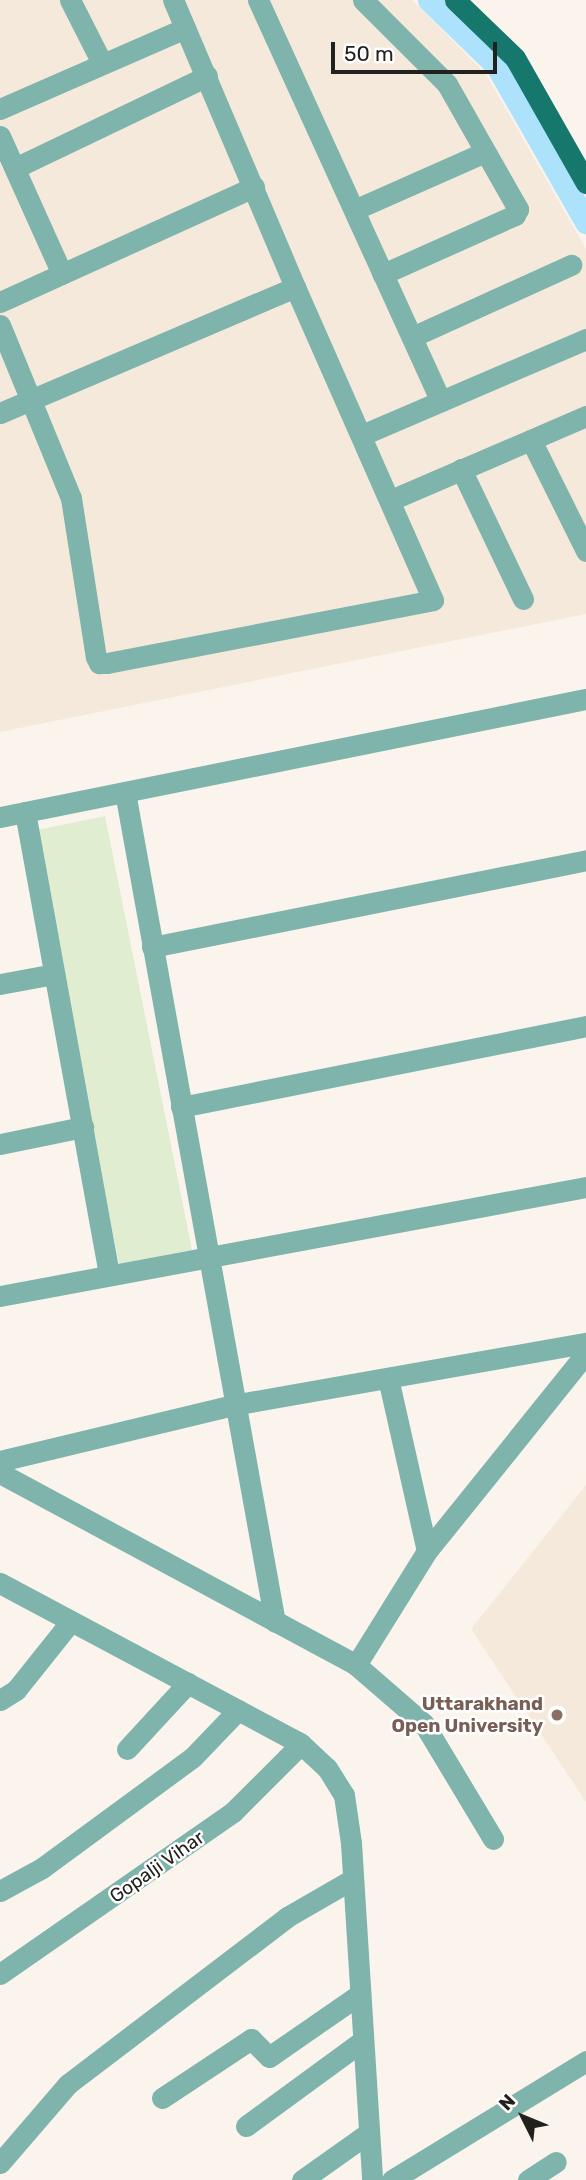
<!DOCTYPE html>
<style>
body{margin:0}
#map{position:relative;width:586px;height:2180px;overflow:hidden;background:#fbf4ed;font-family:Rubik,sans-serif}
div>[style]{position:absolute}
.built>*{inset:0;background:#f5e9db}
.green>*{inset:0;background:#e1edd0}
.canal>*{height:23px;margin:-11.5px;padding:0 11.5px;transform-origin:11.5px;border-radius:11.5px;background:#ace2fb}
.minor>*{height:21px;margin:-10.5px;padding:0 10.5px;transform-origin:10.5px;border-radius:10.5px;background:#7fb4ac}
.major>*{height:21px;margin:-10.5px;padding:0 10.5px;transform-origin:10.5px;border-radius:10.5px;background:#16776d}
.dots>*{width:19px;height:19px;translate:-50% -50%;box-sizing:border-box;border:4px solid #fff;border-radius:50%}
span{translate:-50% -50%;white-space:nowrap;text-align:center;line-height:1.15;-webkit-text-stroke:5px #fff;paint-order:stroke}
.education-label{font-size:19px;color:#785e54;font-weight:700}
.right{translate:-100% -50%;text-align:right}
.street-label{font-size:19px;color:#23211e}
.north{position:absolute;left:488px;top:2082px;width:70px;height:70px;-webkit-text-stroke:5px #fff;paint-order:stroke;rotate:313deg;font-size:19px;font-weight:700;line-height:28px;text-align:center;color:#23211e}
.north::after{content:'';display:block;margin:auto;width:24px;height:32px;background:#23211e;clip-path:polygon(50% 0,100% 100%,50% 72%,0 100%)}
.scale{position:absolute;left:331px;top:42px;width:166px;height:32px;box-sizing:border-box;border:4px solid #23211e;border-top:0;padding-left:9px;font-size:21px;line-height:24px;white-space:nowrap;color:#23211e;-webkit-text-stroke:5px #fff;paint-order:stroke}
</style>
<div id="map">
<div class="built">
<div style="clip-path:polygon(0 0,412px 0,486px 74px,586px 249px,586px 614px,0 732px)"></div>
<div style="clip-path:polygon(586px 1485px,586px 1802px,471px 1629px)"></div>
</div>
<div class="green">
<div style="clip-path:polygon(105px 816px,192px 1250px,119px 1264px,32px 831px)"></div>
</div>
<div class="canal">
<div style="left:429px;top:0;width:95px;rotate:44.1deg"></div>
<div style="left:497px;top:66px;width:180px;rotate:60.3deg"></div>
</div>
<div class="minor">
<div style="left:70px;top:0;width:71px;rotate:63.1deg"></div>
<div style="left:258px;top:0;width:441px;rotate:65.5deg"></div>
<div style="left:363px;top:0;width:119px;rotate:45deg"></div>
<div style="left:447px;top:84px;width:144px;rotate:60.4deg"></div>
<div style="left:518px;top:209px;width:7px;rotate:117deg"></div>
<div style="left:515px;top:215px;width:145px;rotate:155.9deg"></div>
<div style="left:0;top:109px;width:202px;rotate:-23.6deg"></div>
<div style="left:0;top:136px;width:151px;rotate:65.8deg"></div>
<div style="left:15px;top:168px;width:213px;rotate:-25.6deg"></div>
<div style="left:354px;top:210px;width:143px;rotate:-23.9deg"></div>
<div style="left:0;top:302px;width:279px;rotate:-24.4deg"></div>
<div style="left:0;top:325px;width:187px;rotate:67.7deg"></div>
<div style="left:71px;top:498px;width:161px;rotate:81.1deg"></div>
<div style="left:96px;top:657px;width:7px;rotate:63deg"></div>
<div style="left:99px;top:663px;width:8px"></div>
<div style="left:107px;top:663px;width:332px;rotate:-10.9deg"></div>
<div style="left:433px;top:600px;width:342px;rotate:-113.8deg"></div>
<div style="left:412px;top:337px;width:175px;rotate:-24.4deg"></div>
<div style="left:0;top:413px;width:321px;rotate:-23.1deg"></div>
<div style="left:295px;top:287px;width:312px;rotate:-113deg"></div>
<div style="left:362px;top:435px;width:244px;rotate:-23.2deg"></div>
<div style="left:531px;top:440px;width:124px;rotate:63.6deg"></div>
<div style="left:461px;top:469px;width:144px;rotate:64.5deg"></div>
<div style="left:391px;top:500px;width:212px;rotate:-23.3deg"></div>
<div style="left:125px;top:792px;width:843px;rotate:79.76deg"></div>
<div style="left:25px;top:812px;width:470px;rotate:79.7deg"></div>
<div style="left:0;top:817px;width:598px;rotate:-11.39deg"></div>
<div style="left:152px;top:947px;width:443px;rotate:-11.3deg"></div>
<div style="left:0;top:984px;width:55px;rotate:-10.5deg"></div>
<div style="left:181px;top:1107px;width:413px;rotate:-11.3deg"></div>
<div style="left:0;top:1144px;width:85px;rotate:-11.6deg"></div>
<div style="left:0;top:1296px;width:596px;rotate:-10.54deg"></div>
<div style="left:388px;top:1378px;width:177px;rotate:77.3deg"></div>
<div style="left:0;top:1461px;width:240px;rotate:-13.5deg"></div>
<div style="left:233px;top:1405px;width:358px;rotate:-10deg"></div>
<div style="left:0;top:1473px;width:404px;rotate:28.3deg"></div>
<div style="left:356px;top:1665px;width:90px;rotate:40.9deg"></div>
<div style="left:424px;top:1724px;width:134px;rotate:59deg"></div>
<div style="left:0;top:1583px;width:341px;rotate:28.1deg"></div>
<div style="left:301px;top:1744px;width:35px;rotate:43deg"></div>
<div style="left:327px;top:1768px;width:32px;rotate:58deg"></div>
<div style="left:344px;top:1795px;width:49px;rotate:81.7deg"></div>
<div style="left:351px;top:1843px;width:338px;rotate:86.4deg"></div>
<div style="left:356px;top:1665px;width:134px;rotate:-58.1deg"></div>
<div style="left:427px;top:1551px;width:254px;rotate:-51.2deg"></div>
<div style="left:0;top:1700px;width:19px;rotate:-32deg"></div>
<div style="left:16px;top:1690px;width:88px;rotate:-51.4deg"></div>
<div style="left:127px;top:1749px;width:90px;rotate:-47.3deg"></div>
<div style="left:0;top:1891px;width:48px;rotate:-28.7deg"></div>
<div style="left:42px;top:1868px;width:187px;rotate:-36.3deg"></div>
<div style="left:193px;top:1757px;width:65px;rotate:-46.2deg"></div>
<div style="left:0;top:1974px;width:284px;rotate:-34.8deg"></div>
<div style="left:233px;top:1812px;width:96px;rotate:-45deg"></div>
<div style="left:162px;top:2098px;width:107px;rotate:-33.5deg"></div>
<div style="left:251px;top:2039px;width:25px;rotate:45deg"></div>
<div style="left:269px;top:2057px;width:111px;rotate:-34.7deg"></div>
<div style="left:246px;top:2126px;width:144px;rotate:-36.2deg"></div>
<div style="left:0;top:2163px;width:104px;rotate:-49.3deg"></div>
<div style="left:68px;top:2084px;width:275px;rotate:-37.3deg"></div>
<div style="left:287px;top:1917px;width:74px;rotate:-30deg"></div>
<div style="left:302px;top:2180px;width:80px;rotate:-35.3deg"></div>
<div style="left:392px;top:2180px;width:228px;rotate:-31.5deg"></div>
<div style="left:528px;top:2180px;width:33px;rotate:-33deg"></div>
</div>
<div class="major">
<div style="left:455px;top:0;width:83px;rotate:44deg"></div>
<div style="left:515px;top:58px;width:144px;rotate:60.4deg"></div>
</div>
<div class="dots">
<div style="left:557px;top:1715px;background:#8d6e63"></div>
</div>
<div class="education-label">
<span class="right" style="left:543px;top:1715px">Uttarakhand<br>Open University</span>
</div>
<div class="street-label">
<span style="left:157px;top:1867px;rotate:-35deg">Gopalji Vihar</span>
</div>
<div class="north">N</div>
<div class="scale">50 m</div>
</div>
